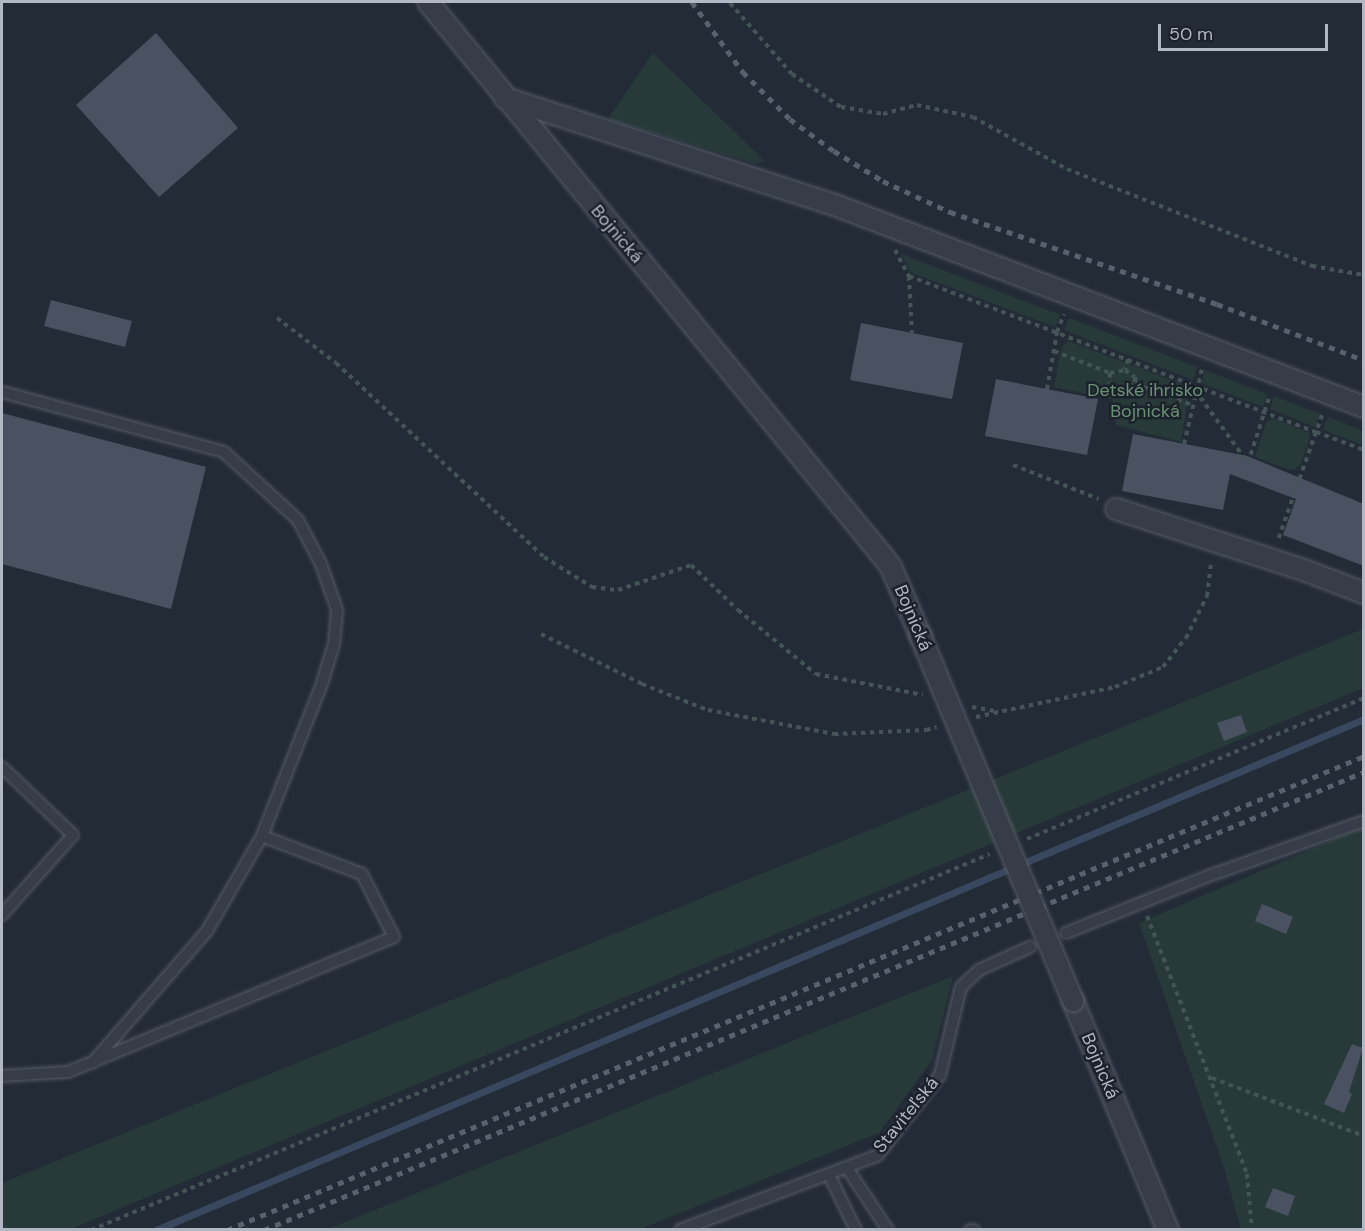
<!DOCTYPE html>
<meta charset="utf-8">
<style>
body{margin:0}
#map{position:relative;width:1365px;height:1231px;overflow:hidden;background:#232b37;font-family:"DM Sans",sans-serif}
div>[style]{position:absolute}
.green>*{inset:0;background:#28393a}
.stream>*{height:7px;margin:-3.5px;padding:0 3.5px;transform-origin:3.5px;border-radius:3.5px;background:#3a485f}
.building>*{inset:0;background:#4a5261}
.path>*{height:4px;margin-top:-2px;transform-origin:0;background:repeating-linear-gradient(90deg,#455457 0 4.5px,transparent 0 9px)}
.roads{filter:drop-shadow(0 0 2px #545b65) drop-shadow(0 0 2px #545b65)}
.service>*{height:10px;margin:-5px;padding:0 5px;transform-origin:5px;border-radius:5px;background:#373d48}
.minor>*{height:20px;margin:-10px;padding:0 10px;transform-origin:10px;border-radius:10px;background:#373d48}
.rail>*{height:4.5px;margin-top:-2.25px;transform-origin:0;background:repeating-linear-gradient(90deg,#59616e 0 6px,transparent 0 12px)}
.bridges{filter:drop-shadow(0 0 2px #545b65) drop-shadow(0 0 2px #545b65)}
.minor-bridge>*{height:20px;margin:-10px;padding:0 10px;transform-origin:10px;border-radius:10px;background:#373d48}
span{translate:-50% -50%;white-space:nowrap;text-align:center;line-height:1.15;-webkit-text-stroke:5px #1c222c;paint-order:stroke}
.street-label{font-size:18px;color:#b1b8c4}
.park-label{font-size:18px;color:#6b9275}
.frame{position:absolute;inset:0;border:3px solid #b1b8c4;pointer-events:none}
.scale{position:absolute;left:1158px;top:24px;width:170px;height:27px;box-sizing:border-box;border:3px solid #b1b8c4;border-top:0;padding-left:8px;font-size:18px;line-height:21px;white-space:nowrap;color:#b1b8c4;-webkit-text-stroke:4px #1c222c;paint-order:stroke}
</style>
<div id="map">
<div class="green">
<div style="clip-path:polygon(653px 53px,765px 161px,756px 164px,608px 119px)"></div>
<div style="clip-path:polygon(901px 254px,1060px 315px,1055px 327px,910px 272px)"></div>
<div style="clip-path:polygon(1069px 318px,1197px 367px,1193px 380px,1064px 330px)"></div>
<div style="clip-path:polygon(1068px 341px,1185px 385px,1189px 393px,1181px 442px,1116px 425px,1112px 399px,1054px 387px,1060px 353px,1064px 344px)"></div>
<div style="clip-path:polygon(1205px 370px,1267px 394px,1263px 407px,1201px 383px)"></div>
<div style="clip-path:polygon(1274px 396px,1320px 414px,1315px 427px,1270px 409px)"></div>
<div style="clip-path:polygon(1328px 417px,1363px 431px,1363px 445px,1323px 430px)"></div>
<div style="clip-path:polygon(1273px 418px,1309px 433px,1309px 440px,1301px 463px,1295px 469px,1290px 470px,1255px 457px,1266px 423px)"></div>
<div style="clip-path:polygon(1363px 629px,1363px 688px,71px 1229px,2px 1229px,2px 1183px)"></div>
<div style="clip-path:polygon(1363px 827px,1363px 1229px,1241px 1229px,1224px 1168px,1139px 923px)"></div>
<div style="clip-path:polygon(953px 976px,932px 1060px,879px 1133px,640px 1229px,328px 1229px)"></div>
</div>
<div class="stream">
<div style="left:156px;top:1230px;width:1312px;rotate:-22.93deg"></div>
</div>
<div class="building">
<div style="clip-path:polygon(156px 33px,238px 128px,159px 197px,76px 105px)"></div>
<div style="clip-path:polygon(51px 300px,132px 321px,125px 347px,44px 326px)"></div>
<div style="clip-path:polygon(861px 323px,963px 343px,952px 399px,850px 380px)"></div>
<div style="clip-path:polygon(996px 379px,1098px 399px,1087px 455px,985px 436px)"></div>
<div style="clip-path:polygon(2px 413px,206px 467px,171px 609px,2px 564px)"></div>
<div style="clip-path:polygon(1133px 434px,1247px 456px,1364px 504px,1364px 566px,1283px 535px,1296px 499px,1230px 474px,1223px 510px,1122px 491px)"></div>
<div style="clip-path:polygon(1241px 715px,1247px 732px,1224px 741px,1217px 723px)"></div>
<div style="clip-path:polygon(1262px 904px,1293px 917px,1286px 934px,1255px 921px)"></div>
<div style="clip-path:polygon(1352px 1044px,1363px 1048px,1349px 1092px,1352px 1094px,1344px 1113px,1324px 1104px)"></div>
<div style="clip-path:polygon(1273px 1188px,1295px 1196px,1288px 1216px,1265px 1207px)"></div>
</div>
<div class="path">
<div style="left:730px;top:3px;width:94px;rotate:48.9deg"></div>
<div style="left:792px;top:74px;width:59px;rotate:34deg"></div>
<div style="left:841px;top:107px;width:43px;rotate:9.5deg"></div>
<div style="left:883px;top:114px;width:35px;rotate:-15deg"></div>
<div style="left:917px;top:105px;width:57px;rotate:12.1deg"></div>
<div style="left:973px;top:117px;width:107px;rotate:29deg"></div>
<div style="left:1067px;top:169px;width:264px;rotate:21.6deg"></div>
<div style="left:1312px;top:266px;width:53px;rotate:9.8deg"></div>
<div style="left:895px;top:250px;width:30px;rotate:62deg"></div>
<div style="left:909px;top:276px;width:436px;rotate:21deg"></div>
<div style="left:1316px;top:432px;width:114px;rotate:109.4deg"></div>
<div style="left:909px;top:276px;width:57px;rotate:87deg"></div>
<div style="left:277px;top:318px;width:74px;rotate:37.3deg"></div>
<div style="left:336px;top:363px;width:284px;rotate:43deg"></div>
<div style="left:544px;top:557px;width:57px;rotate:32deg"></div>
<div style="left:592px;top:587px;width:26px;rotate:7deg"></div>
<div style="left:618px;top:590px;width:77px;rotate:-18.9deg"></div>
<div style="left:691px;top:565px;width:65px;rotate:43.8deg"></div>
<div style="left:738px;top:610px;width:101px;rotate:39.4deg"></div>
<div style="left:816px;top:674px;width:109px;rotate:11.1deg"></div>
<div style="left:1054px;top:351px;width:60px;rotate:21.4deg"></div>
<div style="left:1110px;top:373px;width:9px;rotate:96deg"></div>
<div style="left:1109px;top:382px;width:9px;rotate:58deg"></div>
<div style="left:1114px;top:390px;width:8px;rotate:7deg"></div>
<div style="left:1122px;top:391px;width:15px;rotate:-28deg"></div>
<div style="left:1135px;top:384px;width:61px;rotate:20.2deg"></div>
<div style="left:1128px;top:359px;width:11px;rotate:105deg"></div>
<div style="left:1125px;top:370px;width:12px;rotate:35deg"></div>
<div style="left:1135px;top:377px;width:7px;rotate:90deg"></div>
<div style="left:1110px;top:373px;width:15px;rotate:-11deg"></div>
<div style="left:1047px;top:389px;width:58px;rotate:-80deg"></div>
<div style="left:1057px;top:332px;width:19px;rotate:-69deg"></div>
<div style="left:1195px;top:390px;width:90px;rotate:54deg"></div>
<div style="left:1322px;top:415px;width:18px;rotate:109deg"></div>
<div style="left:1316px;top:432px;width:51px;rotate:20.6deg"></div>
<div style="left:1184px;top:444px;width:77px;rotate:-76.5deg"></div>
<div style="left:1248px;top:463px;width:71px;rotate:-72.1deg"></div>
<div style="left:1013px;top:465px;width:92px;rotate:21.6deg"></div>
<div style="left:541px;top:634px;width:113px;rotate:26.3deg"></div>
<div style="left:642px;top:684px;width:71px;rotate:21.5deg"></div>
<div style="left:708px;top:710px;width:128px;rotate:10.8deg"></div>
<div style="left:834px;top:734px;width:92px;rotate:-2.5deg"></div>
<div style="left:926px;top:730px;width:11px;rotate:-15deg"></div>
<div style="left:972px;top:707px;width:22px;rotate:10deg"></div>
<div style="left:976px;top:717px;width:142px;rotate:-12.2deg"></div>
<div style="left:1115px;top:687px;width:52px;rotate:-22.6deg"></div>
<div style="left:1163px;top:667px;width:37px;rotate:-52deg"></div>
<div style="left:1186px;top:638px;width:47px;rotate:-63.4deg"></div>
<div style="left:1207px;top:596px;width:35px;rotate:-83deg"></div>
<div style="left:1027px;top:839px;width:365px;rotate:-22.7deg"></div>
<div style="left:1147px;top:916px;width:277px;rotate:68.8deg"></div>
<div style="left:1247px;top:1174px;width:56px;rotate:84.9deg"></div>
<div style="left:1212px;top:1078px;width:163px;rotate:20.9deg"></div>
<div style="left:91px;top:1230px;width:974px;rotate:-22.7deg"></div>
</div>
<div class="roads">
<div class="service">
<div style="left:2px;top:392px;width:230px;rotate:15.1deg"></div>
<div style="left:224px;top:452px;width:100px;rotate:42.6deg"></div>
<div style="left:298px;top:520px;width:50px;rotate:62.4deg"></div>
<div style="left:321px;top:564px;width:49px;rotate:70.8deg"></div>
<div style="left:337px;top:610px;width:34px;rotate:95deg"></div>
<div style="left:334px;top:644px;width:39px;rotate:107deg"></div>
<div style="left:323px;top:681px;width:167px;rotate:111.5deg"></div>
<div style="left:262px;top:836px;width:110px;rotate:120.1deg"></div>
<div style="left:207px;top:931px;width:174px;rotate:131deg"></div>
<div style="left:2px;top:767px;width:98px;rotate:43.8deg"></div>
<div style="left:73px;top:835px;width:107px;rotate:131.6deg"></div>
<div style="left:1066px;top:933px;width:156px;rotate:-21.8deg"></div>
<div style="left:1211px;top:875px;width:162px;rotate:-19.4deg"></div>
<div style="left:2px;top:1076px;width:66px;rotate:-3.5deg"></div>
<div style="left:68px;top:1072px;width:353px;rotate:-22.5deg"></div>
<div style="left:394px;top:937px;width:71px;rotate:-116.9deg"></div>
<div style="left:362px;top:874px;width:107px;rotate:-159.2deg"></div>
<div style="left:847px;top:1168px;width:74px;rotate:56.5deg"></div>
<div style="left:829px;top:1175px;width:61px;rotate:63.9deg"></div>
<div style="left:680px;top:1230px;width:212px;rotate:-20.7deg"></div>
<div style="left:878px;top:1155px;width:101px;rotate:-52.2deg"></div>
<div style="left:940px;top:1075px;width:90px;rotate:-76.6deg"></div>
<div style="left:961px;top:987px;width:25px;rotate:-43deg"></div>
<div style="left:979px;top:970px;width:56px;rotate:-24.3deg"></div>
<div style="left:970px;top:1230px;width:4px"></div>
</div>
<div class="minor">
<div style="left:428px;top:2px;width:714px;rotate:50.63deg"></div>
<div style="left:881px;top:554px;width:16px;rotate:52deg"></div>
<div style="left:891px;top:567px;width:74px;rotate:66.9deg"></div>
<div style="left:505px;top:98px;width:352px;rotate:18deg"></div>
<div style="left:840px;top:207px;width:561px;rotate:20.89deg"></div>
<div style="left:1116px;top:509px;width:194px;rotate:18deg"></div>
<div style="left:1301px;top:569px;width:67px;rotate:20.9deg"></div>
<div style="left:1073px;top:1001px;width:248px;rotate:67.5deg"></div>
</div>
</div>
<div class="rail">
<div style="left:692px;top:2px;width:87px;rotate:53.9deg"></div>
<div style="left:743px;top:72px;width:66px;rotate:45deg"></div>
<div style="left:790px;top:119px;width:54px;rotate:36deg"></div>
<div style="left:834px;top:151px;width:57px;rotate:31.5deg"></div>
<div style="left:883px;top:181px;width:74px;rotate:24.8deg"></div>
<div style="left:950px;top:212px;width:282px;rotate:19deg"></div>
<div style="left:1217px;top:304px;width:157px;rotate:20.9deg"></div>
<div style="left:227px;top:1230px;width:1232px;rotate:-22.63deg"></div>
<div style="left:264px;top:1230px;width:1192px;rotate:-22.61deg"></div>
</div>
<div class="bridges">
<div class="minor-bridge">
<div style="left:920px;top:635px;width:397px;rotate:67.3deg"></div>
</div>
</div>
<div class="street-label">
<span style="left:617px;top:234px;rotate:50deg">Bojnická</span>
<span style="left:913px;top:618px;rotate:67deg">Bojnická</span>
<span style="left:1100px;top:1066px;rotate:67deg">Bojnická</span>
<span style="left:906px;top:1115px;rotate:-51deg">Staviteľská</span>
</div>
<div class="park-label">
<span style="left:1145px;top:401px">Detské ihrisko<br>Bojnická</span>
</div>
<div class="frame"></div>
<div class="scale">50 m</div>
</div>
